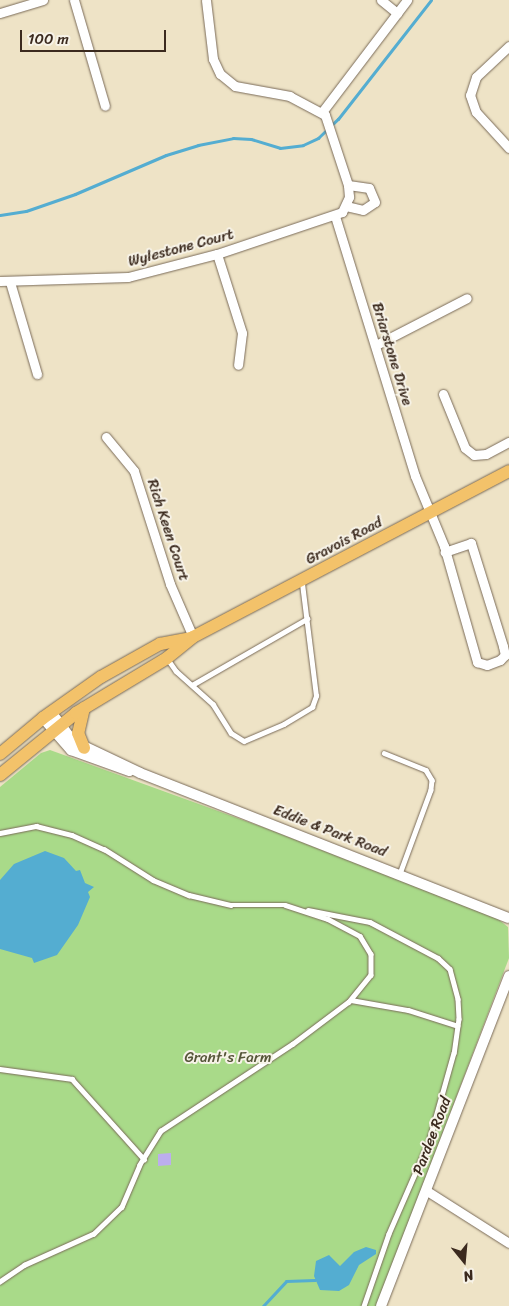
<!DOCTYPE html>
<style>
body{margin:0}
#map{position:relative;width:509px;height:1306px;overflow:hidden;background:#eee3c6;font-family:Sriracha,sans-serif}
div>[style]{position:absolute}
.green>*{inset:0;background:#a9da89}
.water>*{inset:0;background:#54add1}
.stream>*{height:3px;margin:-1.5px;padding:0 1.5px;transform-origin:1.5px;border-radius:1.5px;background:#54add1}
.building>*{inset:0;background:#bcaeed}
.roads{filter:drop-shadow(0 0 1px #7a6b59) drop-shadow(0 0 1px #7a6b59)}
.service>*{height:4.5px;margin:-2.25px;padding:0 2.25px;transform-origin:2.25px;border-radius:2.25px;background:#fff}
.minor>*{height:9px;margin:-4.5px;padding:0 4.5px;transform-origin:4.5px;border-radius:4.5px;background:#fff}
.tertiary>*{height:10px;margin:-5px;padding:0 5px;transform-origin:5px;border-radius:5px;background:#fff}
.primary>*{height:12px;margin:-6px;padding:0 6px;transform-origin:6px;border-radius:6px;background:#f3c26a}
span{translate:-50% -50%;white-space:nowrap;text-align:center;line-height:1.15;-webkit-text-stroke:4px #f7f3e8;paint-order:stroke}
.street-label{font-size:15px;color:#3b2a1e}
.park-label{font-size:15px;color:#565639}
.north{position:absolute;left:439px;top:1236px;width:50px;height:50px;-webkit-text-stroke:4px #f7f3e8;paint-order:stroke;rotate:163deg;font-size:14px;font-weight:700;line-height:20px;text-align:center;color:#3b2a1e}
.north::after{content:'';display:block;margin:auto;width:18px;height:22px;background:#3b2a1e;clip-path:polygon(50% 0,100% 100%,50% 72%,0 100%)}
.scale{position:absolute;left:20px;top:30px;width:146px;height:22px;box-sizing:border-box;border:2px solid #3b2a1e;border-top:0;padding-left:6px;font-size:15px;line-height:18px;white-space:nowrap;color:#3b2a1e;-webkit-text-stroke:4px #f7f3e8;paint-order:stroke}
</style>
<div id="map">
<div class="green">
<div style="clip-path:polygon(50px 750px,268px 829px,498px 919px,508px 927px,509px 958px,377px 1306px,0 1306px,0 787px,41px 753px)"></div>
</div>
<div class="water">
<div style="clip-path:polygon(45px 851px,64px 858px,76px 871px,80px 870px,85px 883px,94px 887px,88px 892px,90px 897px,78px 925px,57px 955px,34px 963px,32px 958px,0 949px,0 880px,14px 864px)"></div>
<div style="clip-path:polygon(366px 1247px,376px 1250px,376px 1254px,359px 1265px,349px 1285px,339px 1291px,320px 1290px,314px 1276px,316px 1261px,329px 1255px,340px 1266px,354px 1252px)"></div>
</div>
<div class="stream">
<div style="left:0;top:215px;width:26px;rotate:-9deg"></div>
<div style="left:26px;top:211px;width:52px;rotate:-19.1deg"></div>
<div style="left:75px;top:194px;width:99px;rotate:-23.2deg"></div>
<div style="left:166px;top:155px;width:34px;rotate:-17deg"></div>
<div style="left:198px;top:145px;width:36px;rotate:-11deg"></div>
<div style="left:233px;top:138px;width:18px;rotate:3deg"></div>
<div style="left:251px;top:139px;width:30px;rotate:17deg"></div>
<div style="left:280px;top:148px;width:23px;rotate:-7deg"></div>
<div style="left:303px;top:145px;width:17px;rotate:-25deg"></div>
<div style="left:318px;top:138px;width:28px;rotate:-44deg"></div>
<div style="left:338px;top:119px;width:151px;rotate:-52deg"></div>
<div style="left:263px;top:1306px;width:34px;rotate:-47deg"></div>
<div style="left:286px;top:1281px;width:29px;rotate:-2deg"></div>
</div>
<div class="building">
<div style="clip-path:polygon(171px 1153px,171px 1165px,158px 1166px,158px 1154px)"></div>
</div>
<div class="roads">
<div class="service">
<div style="left:167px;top:658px;width:16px;rotate:55deg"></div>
<div style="left:176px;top:671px;width:50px;rotate:41.7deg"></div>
<div style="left:213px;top:704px;width:34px;rotate:58deg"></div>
<div style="left:231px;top:733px;width:15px;rotate:32deg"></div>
<div style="left:244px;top:741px;width:43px;rotate:-23deg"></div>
<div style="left:284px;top:724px;width:33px;rotate:-31deg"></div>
<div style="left:312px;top:707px;width:12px;rotate:-70deg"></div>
<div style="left:316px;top:696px;width:114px;rotate:-97.1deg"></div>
<div style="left:192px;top:685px;width:133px;rotate:-29.9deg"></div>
<div style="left:384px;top:753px;width:45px;rotate:22deg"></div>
<div style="left:426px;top:770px;width:12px;rotate:59deg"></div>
<div style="left:432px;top:780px;width:10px;rotate:96deg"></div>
<div style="left:431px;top:790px;width:90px;rotate:110.3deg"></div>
<div style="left:0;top:833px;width:37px;rotate:-11deg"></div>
<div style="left:36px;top:826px;width:37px;rotate:14deg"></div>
<div style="left:72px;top:835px;width:35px;rotate:24deg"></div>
<div style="left:104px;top:849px;width:58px;rotate:32.3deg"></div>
<div style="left:153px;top:880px;width:39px;rotate:23deg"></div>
<div style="left:189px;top:895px;width:43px;rotate:13.4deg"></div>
<div style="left:231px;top:905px;width:54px"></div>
<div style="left:285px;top:905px;width:45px;rotate:18deg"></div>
<div style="left:328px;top:919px;width:36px;rotate:28deg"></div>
<div style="left:360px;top:936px;width:21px;rotate:59deg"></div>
<div style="left:371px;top:954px;width:21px;rotate:90deg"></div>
<div style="left:371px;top:975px;width:35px;rotate:129deg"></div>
<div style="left:349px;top:1002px;width:70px;rotate:143.1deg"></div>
<div style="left:293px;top:1044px;width:158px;rotate:146.6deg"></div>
<div style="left:161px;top:1131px;width:40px;rotate:122deg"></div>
<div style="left:140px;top:1165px;width:46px;rotate:113.2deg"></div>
<div style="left:122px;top:1207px;width:39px;rotate:136deg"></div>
<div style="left:94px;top:1234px;width:76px;rotate:155.8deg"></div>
<div style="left:25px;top:1265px;width:30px;rotate:146deg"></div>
<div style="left:308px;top:910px;width:63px;rotate:11deg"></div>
<div style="left:370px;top:922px;width:77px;rotate:27.9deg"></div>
<div style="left:438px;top:958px;width:16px;rotate:43deg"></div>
<div style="left:450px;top:969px;width:31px;rotate:75deg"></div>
<div style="left:458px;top:999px;width:20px;rotate:87deg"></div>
<div style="left:459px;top:1019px;width:34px;rotate:98deg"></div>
<div style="left:454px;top:1053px;width:92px;rotate:105.7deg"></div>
<div style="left:429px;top:1142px;width:100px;rotate:113.5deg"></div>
<div style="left:389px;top:1234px;width:76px;rotate:109.1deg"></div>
<div style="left:351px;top:1000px;width:58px;rotate:10deg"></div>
<div style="left:408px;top:1010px;width:52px;rotate:17.7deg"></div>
<div style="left:0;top:1069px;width:73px;rotate:7.9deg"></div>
<div style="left:72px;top:1079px;width:108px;rotate:48deg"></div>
</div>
<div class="minor">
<div style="left:74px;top:0;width:110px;rotate:73.7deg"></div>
<div style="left:381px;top:0;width:21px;rotate:39deg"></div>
<div style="left:0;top:13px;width:45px;rotate:-16.8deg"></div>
<div style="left:509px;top:46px;width:45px;rotate:136.8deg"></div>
<div style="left:476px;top:77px;width:19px;rotate:108deg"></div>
<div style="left:470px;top:95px;width:18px;rotate:71deg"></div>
<div style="left:476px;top:112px;width:49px;rotate:47.5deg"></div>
<div style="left:322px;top:112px;width:141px;rotate:-52.8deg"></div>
<div style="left:346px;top:206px;width:17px;rotate:13deg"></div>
<div style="left:363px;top:210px;width:14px;rotate:-34deg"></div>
<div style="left:375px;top:202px;width:15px;rotate:-113deg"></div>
<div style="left:369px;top:188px;width:21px;rotate:-172deg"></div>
<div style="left:335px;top:216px;width:272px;rotate:72.9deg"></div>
<div style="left:415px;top:476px;width:76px;rotate:67.5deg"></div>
<div style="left:444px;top:546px;width:121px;rotate:74.1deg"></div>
<div style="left:477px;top:662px;width:10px;rotate:17deg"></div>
<div style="left:487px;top:665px;width:14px;rotate:-21deg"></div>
<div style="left:500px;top:660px;width:7px;rotate:-45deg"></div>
<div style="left:505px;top:655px;width:9px;rotate:-103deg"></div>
<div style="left:503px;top:646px;width:108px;rotate:-107.3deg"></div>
<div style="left:471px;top:543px;width:28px;rotate:161deg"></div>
<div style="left:217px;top:254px;width:83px;rotate:72.4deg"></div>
<div style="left:242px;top:333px;width:32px;rotate:97deg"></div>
<div style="left:0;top:281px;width:128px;rotate:-1.8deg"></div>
<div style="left:128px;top:277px;width:92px;rotate:-14.5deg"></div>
<div style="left:217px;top:254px;width:132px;rotate:-18.6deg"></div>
<div style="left:342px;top:212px;width:17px;rotate:-65deg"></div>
<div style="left:349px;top:197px;width:12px;rotate:-95deg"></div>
<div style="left:348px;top:185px;width:74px;rotate:-108.2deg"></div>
<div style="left:325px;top:115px;width:40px;rotate:-152deg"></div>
<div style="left:290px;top:96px;width:56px;rotate:-169.7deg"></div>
<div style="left:235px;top:86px;width:19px;rotate:-141deg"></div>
<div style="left:220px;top:74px;width:17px;rotate:-115deg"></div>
<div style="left:213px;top:59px;width:59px;rotate:-96.8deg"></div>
<div style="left:10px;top:282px;width:96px;rotate:73.6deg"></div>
<div style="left:376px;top:345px;width:102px;rotate:-27.3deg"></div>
<div style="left:443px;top:394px;width:58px;rotate:67.8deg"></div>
<div style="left:465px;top:448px;width:11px;rotate:38deg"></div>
<div style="left:474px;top:455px;width:12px;rotate:-5deg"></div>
<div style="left:486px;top:454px;width:26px;rotate:-28deg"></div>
<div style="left:106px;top:437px;width:44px;rotate:50.5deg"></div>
<div style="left:134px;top:471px;width:119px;rotate:72.3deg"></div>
<div style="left:170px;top:584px;width:58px;rotate:66.5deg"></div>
<div style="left:427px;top:1191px;width:97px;rotate:32.4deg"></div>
</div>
<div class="tertiary">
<div style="left:51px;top:712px;width:36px;rotate:53deg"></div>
<div style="left:73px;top:741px;width:74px;rotate:25.5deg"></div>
<div style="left:140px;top:773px;width:396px;rotate:21.5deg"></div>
<div style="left:43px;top:718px;width:43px;rotate:48.8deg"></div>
<div style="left:71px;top:750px;width:62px;rotate:19.9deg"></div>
<div style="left:381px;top:1306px;width:354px;rotate:-68.8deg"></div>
</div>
<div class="primary">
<div style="left:84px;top:708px;width:26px;rotate:103deg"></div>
<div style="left:78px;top:733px;width:16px;rotate:68deg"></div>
<div style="left:0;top:754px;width:56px;rotate:-39.9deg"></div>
<div style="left:43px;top:718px;width:71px;rotate:-35.3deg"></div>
<div style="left:101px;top:677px;width:68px;rotate:-29.2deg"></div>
<div style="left:160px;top:644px;width:31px;rotate:-11deg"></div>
<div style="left:0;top:775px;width:98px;rotate:-39.2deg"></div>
<div style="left:76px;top:713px;width:106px;rotate:-31.1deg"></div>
<div style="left:167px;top:658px;width:33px;rotate:-39deg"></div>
<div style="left:193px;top:637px;width:357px;rotate:-27.7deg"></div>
</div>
</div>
<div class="street-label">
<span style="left:181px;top:248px;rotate:-15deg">Wylestone Court</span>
<span style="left:392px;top:354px;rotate:73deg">Briarstone Drive</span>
<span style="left:168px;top:530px;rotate:72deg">Rich Keen Court</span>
<span style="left:344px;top:541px;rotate:-28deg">Gravois Road</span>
<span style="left:330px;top:831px;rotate:21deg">Eddie &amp; Park Road</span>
<span style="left:432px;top:1136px;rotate:-69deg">Pardee Road</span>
</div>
<div class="park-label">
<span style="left:228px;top:1058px">Grant's Farm</span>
</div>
<div class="north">N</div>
<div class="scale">100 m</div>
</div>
